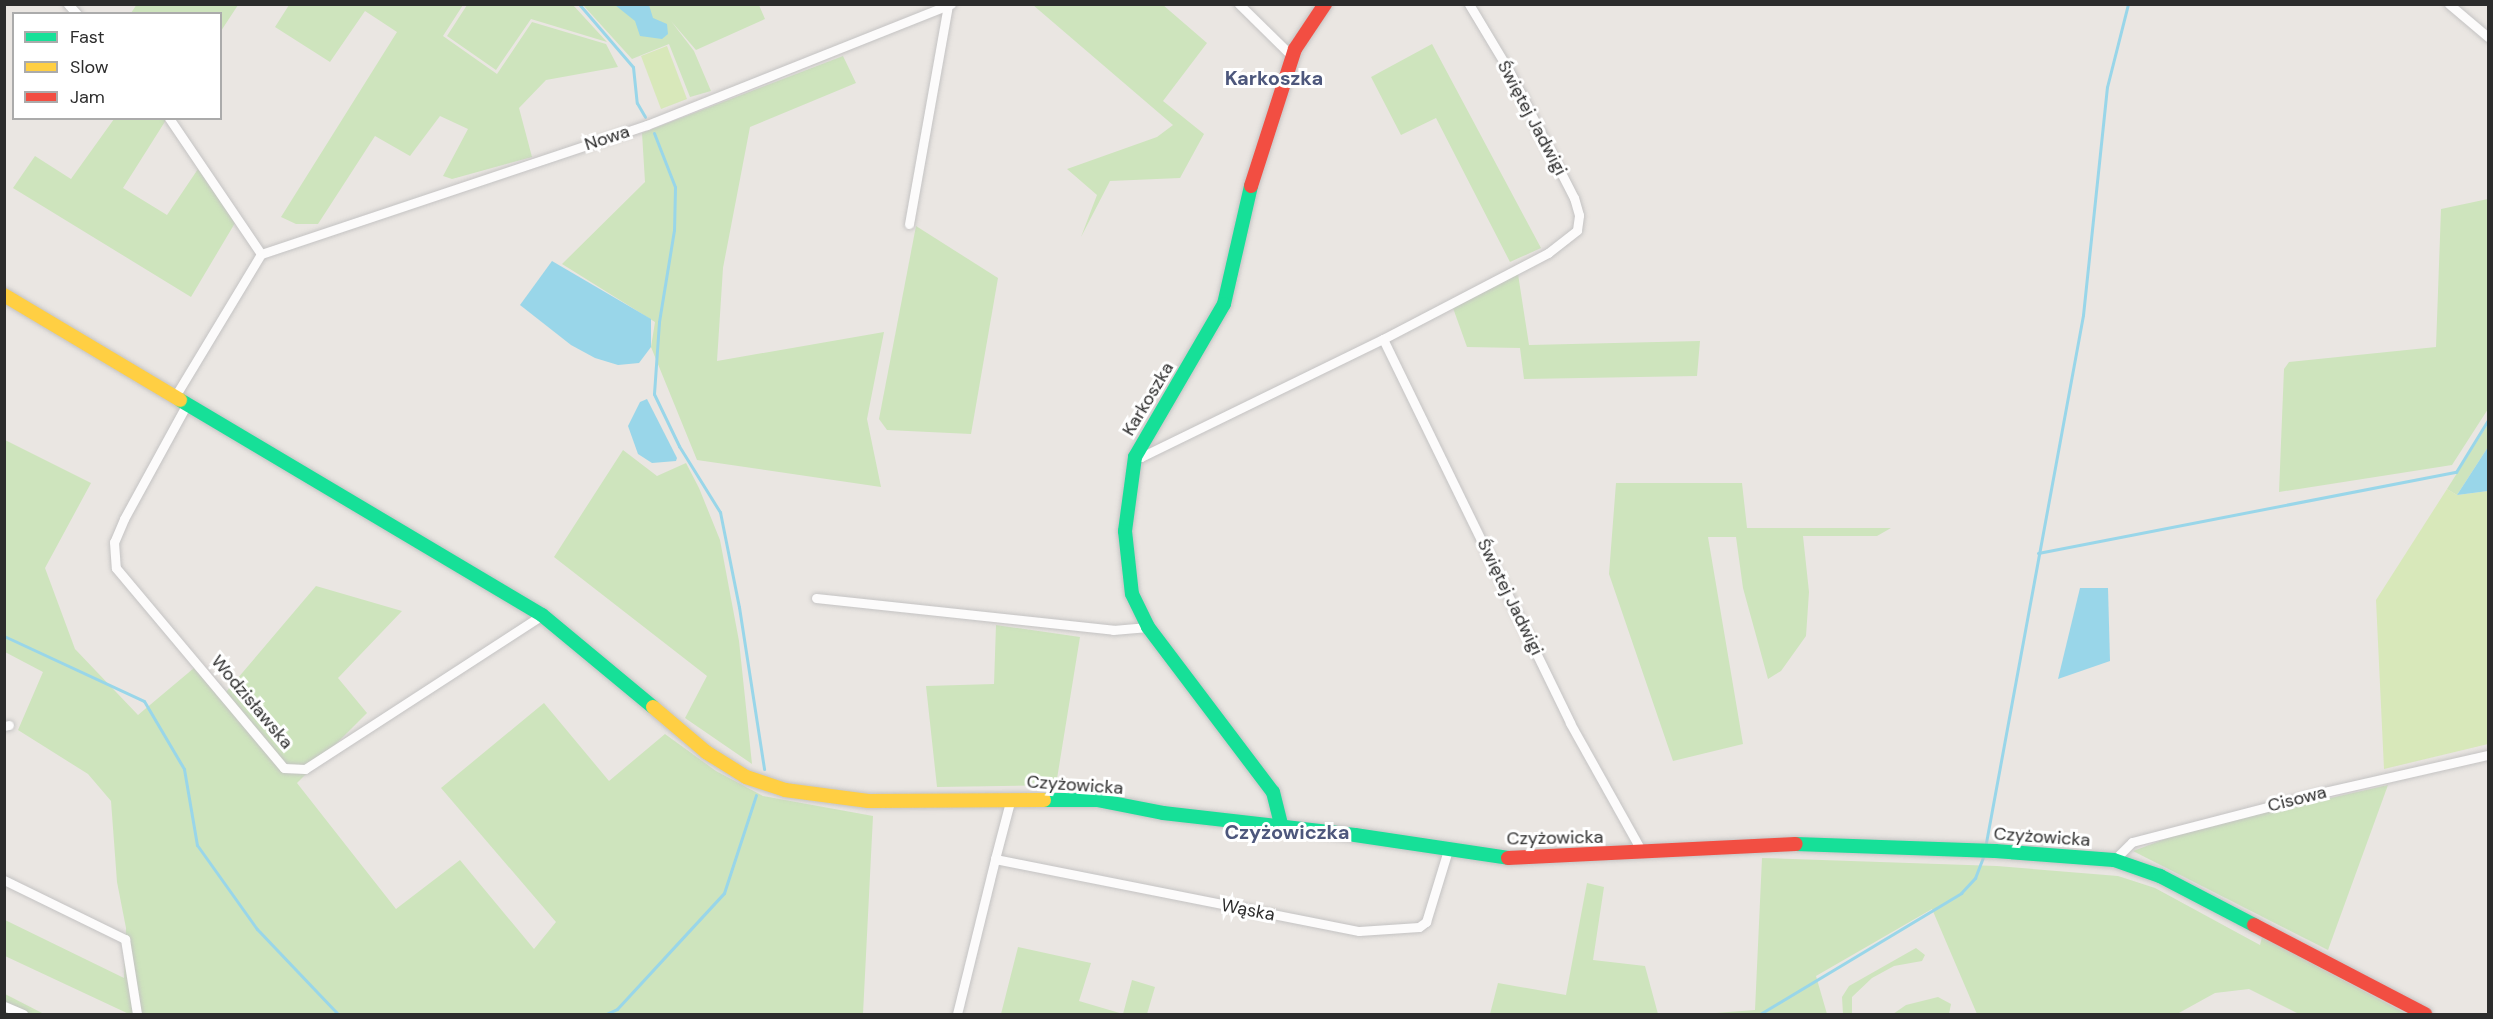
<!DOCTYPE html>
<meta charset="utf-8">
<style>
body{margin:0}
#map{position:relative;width:2493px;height:1019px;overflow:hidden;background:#eae6e2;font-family:"DM Sans",sans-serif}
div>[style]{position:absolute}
.green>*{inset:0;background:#cee4bd}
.pitch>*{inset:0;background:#d8e8ba}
.water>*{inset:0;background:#99d6e9}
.stream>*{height:3px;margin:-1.5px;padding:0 1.5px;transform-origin:1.5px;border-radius:1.5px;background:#99d6e9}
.roads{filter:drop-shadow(0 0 2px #c4c3c3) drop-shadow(0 0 2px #c4c3c3)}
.street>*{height:9px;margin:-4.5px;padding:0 4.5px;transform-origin:4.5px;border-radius:4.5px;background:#fcfbfb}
.fast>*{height:14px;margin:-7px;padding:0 7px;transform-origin:7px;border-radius:7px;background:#16e098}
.slow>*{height:14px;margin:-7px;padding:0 7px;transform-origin:7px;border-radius:7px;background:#ffcf43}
.jam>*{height:14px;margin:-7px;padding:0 7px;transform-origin:7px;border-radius:7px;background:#f24e42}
span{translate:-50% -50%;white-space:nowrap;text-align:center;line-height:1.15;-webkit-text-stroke:6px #fff;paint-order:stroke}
.street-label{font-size:18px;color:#2c2c2c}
.neighbourhood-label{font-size:20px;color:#4d577c;font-weight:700}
.frame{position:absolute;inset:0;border:6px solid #2c2c2c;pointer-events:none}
.legend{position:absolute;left:12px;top:12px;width:210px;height:108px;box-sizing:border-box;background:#fff;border:2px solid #ababab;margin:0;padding:8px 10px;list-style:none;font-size:18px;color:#2c2c2c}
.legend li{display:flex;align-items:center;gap:12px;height:30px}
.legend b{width:30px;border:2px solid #ababab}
</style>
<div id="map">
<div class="green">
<div style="clip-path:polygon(137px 4px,238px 4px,238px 5px,221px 31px,220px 14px,131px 13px)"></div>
<div style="clip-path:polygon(289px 5px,463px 5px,443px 36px,497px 74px,532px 22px,606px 44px,618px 67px,546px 80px,519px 108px,532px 157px,452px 179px,443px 176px,468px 129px,440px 116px,410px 156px,375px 136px,318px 224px,296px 224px,281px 217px,397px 32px,365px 11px,330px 62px,275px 27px)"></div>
<div style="clip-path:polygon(573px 5px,607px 42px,531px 19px,496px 70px,447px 36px,467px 5px)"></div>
<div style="clip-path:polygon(583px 5px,759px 5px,765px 19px,696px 50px,671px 21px,694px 51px,711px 91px,690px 97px,669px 44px,632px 59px)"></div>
<div style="clip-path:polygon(1033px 5px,1163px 5px,1207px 43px,1163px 101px,1204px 134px,1180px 178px,1110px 181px,1081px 237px,1097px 195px,1067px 169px,1157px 137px,1173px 125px)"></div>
<div style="clip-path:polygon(1432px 44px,1541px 248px,1510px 262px,1436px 118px,1401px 135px,1371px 77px)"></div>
<div style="clip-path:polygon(843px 56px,856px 83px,750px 127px,723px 268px,717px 361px,884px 332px,867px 419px,881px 487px,697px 460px,651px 347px,655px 322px,562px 264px,645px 182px,642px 133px)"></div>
<div style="clip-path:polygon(114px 119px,166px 120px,123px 188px,167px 215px,198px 169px,235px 223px,191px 297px,13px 188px,35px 156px,71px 179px)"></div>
<div style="clip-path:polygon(2488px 199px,2488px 409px,2452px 465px,2279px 492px,2284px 369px,2289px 362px,2436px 347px,2441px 209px)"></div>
<div style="clip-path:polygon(916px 226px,998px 278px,971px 434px,887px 430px,879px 419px)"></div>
<div style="clip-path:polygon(1518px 274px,1529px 345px,1700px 341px,1697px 376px,1524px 379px,1520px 348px,1467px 347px,1453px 308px)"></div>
<div style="clip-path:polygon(2488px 424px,2488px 447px,2457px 495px,2447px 489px)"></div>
<div style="clip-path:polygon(5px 440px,91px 483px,45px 568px,75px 649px,138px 715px,194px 668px,220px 699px,316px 586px,402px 611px,338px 678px,367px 713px,297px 783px,396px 909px,460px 860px,534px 949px,556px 922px,441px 788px,544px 703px,609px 781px,665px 734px,716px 771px,763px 796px,873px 816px,863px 1014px,129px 1014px,5px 956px,5px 920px,124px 978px,126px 928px,117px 882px,111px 801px,88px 774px,18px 730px,43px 672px,5px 652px)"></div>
<div style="clip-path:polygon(623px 450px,657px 476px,686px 463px,699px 488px,720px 540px,739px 641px,752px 764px,685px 718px,707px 676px,554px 557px)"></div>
<div style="clip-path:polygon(1616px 483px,1742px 483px,1747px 528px,1891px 528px,1877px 536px,1803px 536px,1809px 592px,1806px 636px,1781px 671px,1768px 679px,1743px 588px,1736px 537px,1708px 537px,1743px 744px,1673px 761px,1609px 574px)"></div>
<div style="clip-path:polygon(996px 625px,1080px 637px,1056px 785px,937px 787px,926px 686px,994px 684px)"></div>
<div style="clip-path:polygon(2388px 785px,2328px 950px,2133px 851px,2192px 829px)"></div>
<div style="clip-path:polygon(1762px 858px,1997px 866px,2118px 876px,2155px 888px,2260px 945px,2262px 937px,2407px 1014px,2299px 1014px,2249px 989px,2215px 993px,2177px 1014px,1977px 1014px,1932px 909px,1816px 976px,1827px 1014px,1703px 1014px,1755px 1010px)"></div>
<div style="clip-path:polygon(1587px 883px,1604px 887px,1593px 960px,1645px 966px,1658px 1014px,1490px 1014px,1498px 983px,1566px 995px)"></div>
<div style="clip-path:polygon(1018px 947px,1091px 963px,1079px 1001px,1123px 1014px,1132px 980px,1155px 987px,1147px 1014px,1001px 1014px)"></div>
<div style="clip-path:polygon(1916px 948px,1925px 955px,1922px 961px,1894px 966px,1872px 978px,1852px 997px,1852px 1014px,1843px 1014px,1842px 997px,1849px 986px)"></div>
<div style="clip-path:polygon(5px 994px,44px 1014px,5px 1014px)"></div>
<div style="clip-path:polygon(1938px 997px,1951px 1004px,1949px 1014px,1893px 1014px,1906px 1005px)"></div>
</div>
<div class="pitch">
<div style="clip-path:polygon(667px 46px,687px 99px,661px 109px,641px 56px)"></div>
<div style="clip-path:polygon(2447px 489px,2457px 495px,2488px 491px,2488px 744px,2384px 769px,2376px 600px)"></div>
</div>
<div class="water">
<div style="clip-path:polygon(615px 5px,649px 5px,653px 18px,667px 24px,668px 34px,662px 39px,640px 36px,635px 21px)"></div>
<div style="clip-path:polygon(552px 261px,651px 319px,651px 347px,639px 363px,618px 365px,595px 358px,571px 345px,520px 305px)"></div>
<div style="clip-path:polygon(647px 399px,677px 458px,676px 461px,652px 463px,638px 454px,628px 426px,640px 402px)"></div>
<div style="clip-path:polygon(2488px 447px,2488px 491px,2457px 495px)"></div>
<div style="clip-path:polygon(2080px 588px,2108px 588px,2110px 661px,2058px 679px)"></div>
</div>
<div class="stream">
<div style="left:579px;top:4px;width:83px;rotate:49.4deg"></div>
<div style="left:633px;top:67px;width:36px;rotate:84deg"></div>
<div style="left:637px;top:103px;width:16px;rotate:60deg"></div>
<div style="left:654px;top:133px;width:58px;rotate:68.7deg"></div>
<div style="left:675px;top:187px;width:43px;rotate:91.3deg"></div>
<div style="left:674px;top:230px;width:93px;rotate:99.3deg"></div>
<div style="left:659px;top:322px;width:72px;rotate:94deg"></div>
<div style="left:654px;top:394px;width:58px;rotate:64.3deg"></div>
<div style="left:679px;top:446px;width:78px;rotate:58.2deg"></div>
<div style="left:720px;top:512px;width:97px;rotate:78.7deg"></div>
<div style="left:739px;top:607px;width:164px;rotate:81.2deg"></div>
<div style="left:2038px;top:553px;width:426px;rotate:-11deg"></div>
<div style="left:2456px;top:472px;width:61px;rotate:-58.4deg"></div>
<div style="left:4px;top:636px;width:154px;rotate:24.9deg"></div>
<div style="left:144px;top:701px;width:79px;rotate:59.5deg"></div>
<div style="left:184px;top:769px;width:77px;rotate:80.3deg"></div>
<div style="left:197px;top:845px;width:103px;rotate:54.5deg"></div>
<div style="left:257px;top:929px;width:117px;rotate:46.4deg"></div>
<div style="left:1985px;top:848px;width:542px;rotate:-79.58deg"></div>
<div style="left:2083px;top:315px;width:229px;rotate:-84deg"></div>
<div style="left:2107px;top:87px;width:86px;rotate:-75.8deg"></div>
<div style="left:606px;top:1014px;width:12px;rotate:-24deg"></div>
<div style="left:617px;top:1009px;width:158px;rotate:-47.3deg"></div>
<div style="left:724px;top:893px;width:103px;rotate:-71.9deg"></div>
<div style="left:1760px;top:1014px;width:235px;rotate:-31deg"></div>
<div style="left:1961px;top:893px;width:21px;rotate:-47deg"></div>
<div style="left:1975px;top:878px;width:26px;rotate:-69deg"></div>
</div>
<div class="roads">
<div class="street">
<div style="left:68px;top:4px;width:13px;rotate:48deg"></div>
<div style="left:1239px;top:4px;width:76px;rotate:44.5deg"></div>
<div style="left:2449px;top:4px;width:51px;rotate:40.2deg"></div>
<div style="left:169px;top:118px;width:164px;rotate:55.9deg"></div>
<div style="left:261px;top:254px;width:165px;rotate:121.1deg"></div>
<div style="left:909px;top:224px;width:222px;rotate:-79.9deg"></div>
<div style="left:261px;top:254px;width:407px;rotate:-18.5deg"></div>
<div style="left:647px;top:125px;width:327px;rotate:-21.7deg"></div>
<div style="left:1383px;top:339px;width:186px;rotate:-27.5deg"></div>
<div style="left:1548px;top:253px;width:37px;rotate:-38deg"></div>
<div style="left:1577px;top:230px;width:15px;rotate:-82deg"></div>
<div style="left:1579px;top:215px;width:18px;rotate:-106deg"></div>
<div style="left:1574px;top:198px;width:145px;rotate:-117.1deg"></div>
<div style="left:1508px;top:69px;width:76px;rotate:-121deg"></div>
<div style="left:188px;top:402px;width:133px;rotate:118.7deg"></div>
<div style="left:124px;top:519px;width:25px;rotate:113deg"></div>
<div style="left:114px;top:542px;width:26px;rotate:86deg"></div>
<div style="left:116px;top:568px;width:261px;rotate:50deg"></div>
<div style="left:284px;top:768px;width:21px;rotate:3deg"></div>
<div style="left:305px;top:769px;width:283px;rotate:-33deg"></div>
<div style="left:1135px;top:457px;width:6px"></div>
<div style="left:1141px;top:457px;width:269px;rotate:-26deg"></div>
<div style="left:1383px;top:339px;width:427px;rotate:64deg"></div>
<div style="left:1570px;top:723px;width:148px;rotate:60.8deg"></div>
<div style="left:816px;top:598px;width:299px;rotate:6.1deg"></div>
<div style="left:1113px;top:630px;width:35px;rotate:-5deg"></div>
<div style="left:4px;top:726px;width:5px;rotate:-11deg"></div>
<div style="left:1011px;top:798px;width:63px;rotate:104.7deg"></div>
<div style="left:995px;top:859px;width:371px;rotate:11.2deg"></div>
<div style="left:1359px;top:931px;width:60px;rotate:-3.8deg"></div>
<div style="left:1419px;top:927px;width:9px;rotate:-36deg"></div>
<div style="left:1426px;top:922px;width:75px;rotate:-73deg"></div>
<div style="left:2114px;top:860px;width:25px;rotate:-45deg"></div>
<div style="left:2132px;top:842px;width:203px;rotate:-14.5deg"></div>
<div style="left:2329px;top:791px;width:163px;rotate:-12.8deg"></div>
<div style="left:4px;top:880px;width:135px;rotate:26deg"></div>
<div style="left:125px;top:939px;width:76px;rotate:80.9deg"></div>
<div style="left:4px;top:1006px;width:21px;rotate:23deg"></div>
<div style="left:957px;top:1014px;width:160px;rotate:-76.2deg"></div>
</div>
<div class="fast">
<div style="left:1251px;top:186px;width:121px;rotate:102.9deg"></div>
<div style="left:1224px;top:304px;width:177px;rotate:120.2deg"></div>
<div style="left:1135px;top:457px;width:75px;rotate:97.7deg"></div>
<div style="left:1125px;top:531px;width:63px;rotate:83.7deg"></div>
<div style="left:1132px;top:594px;width:37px;rotate:64deg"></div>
<div style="left:1148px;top:627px;width:207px;rotate:52.9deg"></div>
<div style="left:1273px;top:792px;width:36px;rotate:76deg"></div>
<div style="left:180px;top:400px;width:421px;rotate:30.7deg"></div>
<div style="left:542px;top:615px;width:144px;rotate:39.7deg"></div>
<div style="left:1044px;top:800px;width:53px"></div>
<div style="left:1097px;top:800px;width:67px;rotate:11.1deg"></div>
<div style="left:1163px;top:813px;width:193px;rotate:6.5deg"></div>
<div style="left:1355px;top:835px;width:155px;rotate:8.5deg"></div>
<div style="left:1796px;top:844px;width:199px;rotate:2deg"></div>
<div style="left:1995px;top:851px;width:119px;rotate:4.3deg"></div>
<div style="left:2114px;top:860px;width:49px;rotate:19.2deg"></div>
<div style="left:2160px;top:876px;width:106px;rotate:27.5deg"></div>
</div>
<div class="slow">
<div style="left:4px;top:295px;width:205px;rotate:30.8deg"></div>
<div style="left:653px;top:707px;width:70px;rotate:40.3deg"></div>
<div style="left:706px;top:752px;width:47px;rotate:32deg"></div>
<div style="left:746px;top:777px;width:41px;rotate:18.4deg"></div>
<div style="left:785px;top:790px;width:84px;rotate:7.5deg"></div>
<div style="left:868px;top:801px;width:176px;rotate:-0.3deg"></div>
</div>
<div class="jam">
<div style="left:1251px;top:186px;width:144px;rotate:-72.2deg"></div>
<div style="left:1295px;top:49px;width:54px;rotate:-56.3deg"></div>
<div style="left:1508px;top:858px;width:288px;rotate:-2.8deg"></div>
<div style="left:2254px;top:925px;width:193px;rotate:27.5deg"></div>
</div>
</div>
<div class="street-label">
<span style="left:1532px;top:118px;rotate:62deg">Świętej Jadwigi</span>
<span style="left:607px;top:138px;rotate:-18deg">Nowa</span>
<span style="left:1148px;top:399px;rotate:-59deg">Karkoszka</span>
<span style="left:1510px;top:597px;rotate:64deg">Świętej Jadwigi</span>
<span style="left:252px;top:702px;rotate:50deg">Wodzisławska</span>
<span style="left:1075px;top:785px;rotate:4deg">Czyżowicka</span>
<span style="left:2297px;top:799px;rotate:-14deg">Cisowa</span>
<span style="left:2042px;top:837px;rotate:4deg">Czyżowicka</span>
<span style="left:1555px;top:838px;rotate:-1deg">Czyżowicka</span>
<span style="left:1248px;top:910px;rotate:11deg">Wąska</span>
</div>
<div class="neighbourhood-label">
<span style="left:1274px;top:78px">Karkoszka</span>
<span style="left:1287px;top:832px">Czyżowiczka</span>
</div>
<div class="frame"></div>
<ul class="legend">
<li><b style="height:8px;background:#16e098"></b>Fast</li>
<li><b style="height:8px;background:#ffcf43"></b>Slow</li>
<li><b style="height:8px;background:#f24e42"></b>Jam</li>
</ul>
</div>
